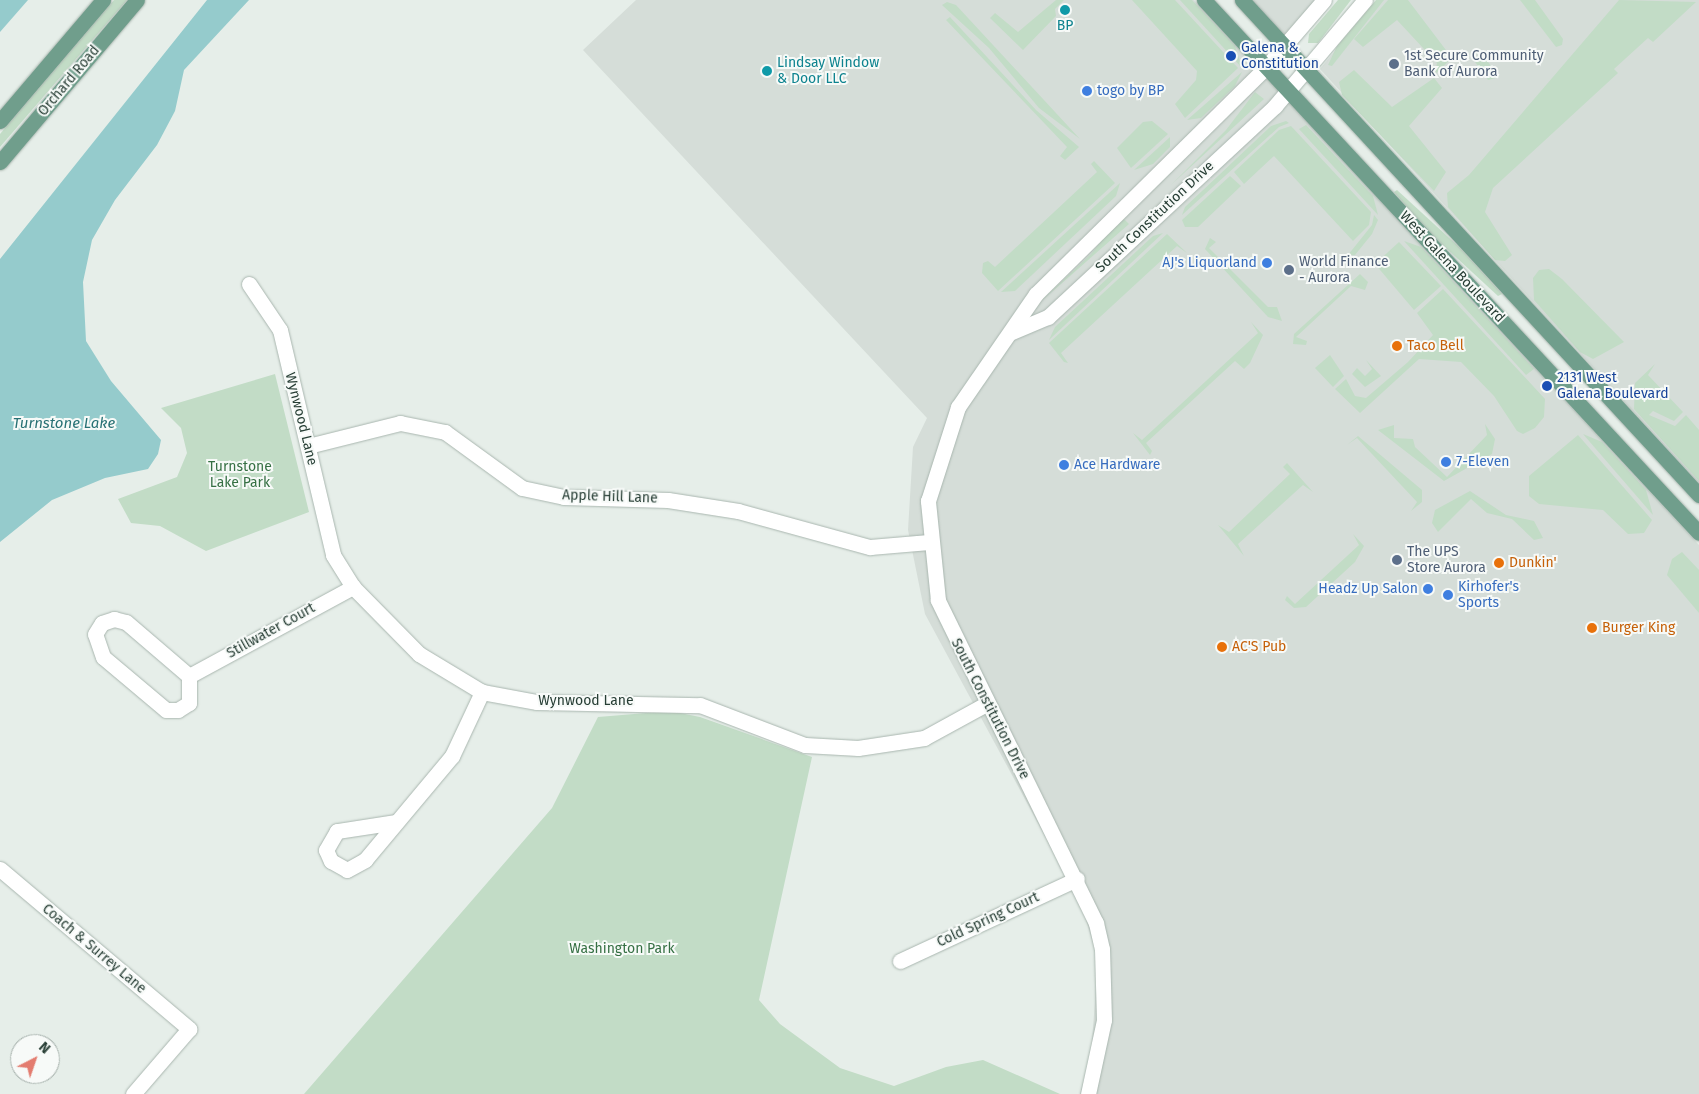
<!DOCTYPE html>
<style>
body{margin:0}
#map{position:relative;width:1699px;height:1094px;overflow:hidden;background:#e6eee9;font-family:"Fira Sans",sans-serif}
div>[style]{position:absolute}
.built>*{inset:0;background:#d5ddd8}
.green>*{inset:0;background:#c2dcc6}
.water>*{inset:0;background:#95cbcc}
.roads{filter:drop-shadow(0 0 1px #a9b6af) drop-shadow(0 0 1px #a9b6af)}
.minor>*{height:15px;margin:-7.5px;padding:0 7.5px;transform-origin:7.5px;border-radius:7.5px;background:#fff}
.primary>*{height:15px;margin:-7.5px;padding:0 7.5px;transform-origin:7.5px;border-radius:7.5px;background:#709e8c}
.dots>*{width:14px;height:14px;translate:-50% -50%;box-sizing:border-box;border:2px solid #f7faf8;border-radius:50%}
span{translate:-50% -50%;white-space:nowrap;text-align:center;line-height:1.15;-webkit-text-stroke:4px #f7faf8;paint-order:stroke}
.culture-label{font-size:14px;color:#0d838f}
.left{translate:0 -50%;text-align:left}
.transit-label{font-size:14px;color:#164399}
.service-label{font-size:14px;color:#4e5e75}
.street-label{font-size:14px;color:#273e35}
.shop-label{font-size:14px;color:#366cbe}
.right{translate:-100% -50%;text-align:right}
.food-label{font-size:14px;color:#c56008}
.park-label{font-size:14px;color:#367044}
.water-label{font-size:15px;color:#277174;font-style:italic}
.north{position:absolute;left:10px;top:1034px;width:50px;height:50px;box-sizing:border-box;background:#f7faf8;border:1px solid #a4afaa;border-radius:50%;rotate:41deg;font-size:14px;font-weight:700;line-height:20px;text-align:center;color:#273e35}
.north::after{content:'';display:block;margin:auto;width:18px;height:22px;background:#e37c6f;clip-path:polygon(50% 0,100% 100%,50% 72%,0 100%)}
</style>
<div id="map">
<div class="built">
<div style="clip-path:polygon(636px 0,1194px 0,1699px 545px,1699px 1094px,1080px 1094px,1091px 1056px,1098px 959px,1080px 901px,925px 614px,908px 530px,913px 447px,927px 418px,583px 50px)"></div>
<div style="clip-path:polygon(1251px 0,1315px 0,1285px 36px)"></div>
<div style="clip-path:polygon(1377px 0,1699px 0,1699px 483px,1320px 69px)"></div>
</div>
<div class="green">
<div style="clip-path:polygon(114px 0,127px 0,0 147px,0 134px)"></div>
<div style="clip-path:polygon(1056px 0,1064px 0,1055px 9px,1056px 16px,1023px 50px,990px 18px,995px 13px,1018px 32px)"></div>
<div style="clip-path:polygon(1132px 0,1175px 0,1238px 68px,1185px 118px,1175px 104px,1196px 80px,1197px 71px)"></div>
<div style="clip-path:polygon(1180px 0,1192px 0,1235px 46px,1242px 68px)"></div>
<div style="clip-path:polygon(1338px 0,1351px 0,1318px 43px,1308px 43px,1309px 34px)"></div>
<div style="clip-path:polygon(1376px 0,1384px 0,1332px 66px,1328px 65px,1337px 46px)"></div>
<div style="clip-path:polygon(1388px 0,1408px 0,1452px 58px,1435px 74px,1437px 63px,1397px 20px,1363px 47px,1354px 39px)"></div>
<div style="clip-path:polygon(1520px 0,1535px 0,1563px 39px,1562px 45px,1556px 47px)"></div>
<div style="clip-path:polygon(1619px 0,1696px 2px,1653px 42px,1648px 38px,1614px 69px,1618px 73px,1493px 188px,1485px 212px,1512px 255px,1505px 261px,1495px 260px,1448px 207px,1447px 193px,1469px 175px)"></div>
<div style="clip-path:polygon(947px 2px,956px 5px,1080px 139px,1039px 108px,989px 48px,942px 5px)"></div>
<div style="clip-path:polygon(950px 17px,1036px 110px,1079px 147px,1065px 160px,1060px 156px,1067px 147px,946px 20px)"></div>
<div style="clip-path:polygon(1483px 55px,1499px 77px,1488px 80px,1473px 59px)"></div>
<div style="clip-path:polygon(1354px 70px,1392px 107px,1434px 78px,1442px 88px,1409px 126px,1446px 172px,1434px 191px,1342px 95px,1339px 82px)"></div>
<div style="clip-path:polygon(1242px 72px,1235px 86px,1201px 118px,1187px 120px)"></div>
<div style="clip-path:polygon(1255px 92px,1264px 99px,1171px 185px,1226px 130px)"></div>
<div style="clip-path:polygon(1152px 121px,1168px 134px,1131px 168px,1117px 148px,1143px 122px)"></div>
<div style="clip-path:polygon(1286px 121px,1289px 123px,1279px 127px,1182px 215px,1185px 207px,1271px 126px)"></div>
<div style="clip-path:polygon(1306px 125px,1373px 196px,1378px 215px,1299px 129px)"></div>
<div style="clip-path:polygon(1291px 126px,1371px 212px,1369px 225px,1353px 241px,1274px 156px,1244px 184px,1234px 172px,1279px 130px)"></div>
<div style="clip-path:polygon(1170px 137px,1170px 147px,1153px 164px,1134px 170px)"></div>
<div style="clip-path:polygon(1094px 161px,1115px 183px,998px 291px,982px 273px,983px 263px,988px 261px,995px 267px,1097px 172px,1091px 164px)"></div>
<div style="clip-path:polygon(1230px 176px,1241px 186px,1198px 227px,1185px 227px,1182px 220px)"></div>
<div style="clip-path:polygon(1120px 183px,1116px 196px,1015px 291px,1001px 292px)"></div>
<div style="clip-path:polygon(1397px 190px,1458px 246px,1502px 294px,1498px 296px,1432px 235px,1394px 192px)"></div>
<div style="clip-path:polygon(1374px 215px,1378px 220px,1372px 234px,1355px 255px,1348px 255px,1372px 225px)"></div>
<div style="clip-path:polygon(1121px 216px,1129px 224px,1036px 306px,1091px 254px)"></div>
<div style="clip-path:polygon(1163px 233px,1049px 340px,1055px 327px,1153px 236px)"></div>
<div style="clip-path:polygon(1167px 234px,1187px 253px,1177px 246px,1061px 353px,1068px 363px,1064px 362px,1049px 343px)"></div>
<div style="clip-path:polygon(1210px 238px,1216px 242px,1209px 248px,1268px 307px,1277px 307px,1282px 321px,1268px 317px,1205px 249px)"></div>
<div style="clip-path:polygon(1404px 241px,1421px 247px,1534px 369px,1526px 375px)"></div>
<div style="clip-path:polygon(1399px 242px,1441px 286px,1414px 310px,1375px 264px)"></div>
<div style="clip-path:polygon(1549px 269px,1562px 279px,1624px 342px,1593px 359px,1580px 352px,1534px 300px,1533px 278px,1539px 270px)"></div>
<div style="clip-path:polygon(1360px 274px,1368px 282px,1365px 290px,1351px 286px,1296px 337px,1307px 341px,1306px 345px,1293px 344px,1294px 334px)"></div>
<div style="clip-path:polygon(1443px 289px,1545px 399px,1544px 417px,1535px 428px,1523px 434px,1517px 431px,1494px 396px,1461px 362px,1419px 359px,1360px 413px,1335px 389px,1346px 379px,1355px 396px,1366px 398px,1408px 362px,1433px 335px,1417px 313px)"></div>
<div style="clip-path:polygon(1251px 322px,1263px 335px,1250px 363px,1244px 369px,1235px 361px,1146px 443px,1152px 451px,1150px 455px,1133px 433px,1142px 440px,1258px 333px)"></div>
<div style="clip-path:polygon(1330px 355px,1344px 376px,1333px 387px,1315px 368px)"></div>
<div style="clip-path:polygon(1366px 360px,1381px 376px,1365px 387px,1352px 374px,1357px 368px,1365px 376px,1372px 369px)"></div>
<div style="clip-path:polygon(1655px 364px,1648px 375px,1683px 412px,1674px 421px,1653px 411px,1649px 415px,1675px 426px,1686px 415px,1699px 430px,1699px 481px,1634px 409px,1635px 383px)"></div>
<div style="clip-path:polygon(275px 374px,309px 512px,206px 551px,160px 526px,131px 523px,118px 499px,177px 477px,187px 453px,181px 428px,161px 408px)"></div>
<div style="clip-path:polygon(1485px 424px,1495px 439px,1492px 454px,1444px 481px,1378px 430px,1394px 425px,1394px 438px,1413px 439px,1415px 447px,1447px 477px,1487px 435px)"></div>
<div style="clip-path:polygon(1583px 434px,1602px 442px,1646px 490px,1653px 515px)"></div>
<div style="clip-path:polygon(1578px 435px,1652px 520px,1644px 533px,1628px 534px,1603px 510px,1539px 504px,1529px 496px,1529px 476px)"></div>
<div style="clip-path:polygon(1358px 436px,1422px 490px,1422px 502px,1411px 511px,1417px 502px,1357px 438px,1347px 445px)"></div>
<div style="clip-path:polygon(1287px 463px,1313px 492px,1303px 485px,1238px 544px,1244px 556px,1218px 525px,1229px 532px,1290px 474px,1283px 467px)"></div>
<div style="clip-path:polygon(1470px 491px,1506px 515px,1534px 521px,1543px 538px,1534px 540px,1512px 519px,1487px 513px,1471px 499px,1438px 532px,1432px 523px,1435px 510px)"></div>
<div style="clip-path:polygon(1353px 534px,1364px 546px,1355px 562px,1306px 607px,1294px 608px,1285px 600px,1287px 596px,1295px 604px,1359px 545px)"></div>
<div style="clip-path:polygon(1682px 552px,1699px 570px,1699px 613px,1667px 575px,1672px 559px)"></div>
<div style="clip-path:polygon(670px 711px,700px 717px,812px 757px,759px 1000px,780px 1024px,840px 1068px,894px 1086px,946px 1067px,983px 1060px,1060px 1094px,304px 1094px,552px 808px,598px 717px)"></div>
</div>
<div class="water">
<div style="clip-path:polygon(0 0,28px 0,0 32px)"></div>
<div style="clip-path:polygon(207px 0,249px 0,184px 70px,175px 111px,157px 145px,115px 200px,92px 240px,83px 282px,86px 341px,111px 381px,161px 440px,158px 454px,148px 469px,105px 478px,52px 500px,0 542px,0 259px)"></div>
</div>
<div class="roads">
<div class="minor">
<div style="left:249px;top:284px;width:55px;rotate:56deg"></div>
<div style="left:280px;top:330px;width:231px;rotate:76.7deg"></div>
<div style="left:333px;top:555px;width:38px;rotate:58deg"></div>
<div style="left:353px;top:587px;width:94px;rotate:45.4deg"></div>
<div style="left:419px;top:654px;width:74px;rotate:31.1deg"></div>
<div style="left:482px;top:692px;width:56px;rotate:10.3deg"></div>
<div style="left:537px;top:702px;width:163px;rotate:1.1deg"></div>
<div style="left:700px;top:705px;width:112px;rotate:20.9deg"></div>
<div style="left:805px;top:745px;width:53px;rotate:3.2deg"></div>
<div style="left:858px;top:748px;width:67px;rotate:-8.6deg"></div>
<div style="left:924px;top:738px;width:71px;rotate:-28.7deg"></div>
<div style="left:1012px;top:332px;width:39px;rotate:-23deg"></div>
<div style="left:1048px;top:317px;width:310px;rotate:-42.9deg"></div>
<div style="left:1275px;top:106px;width:139px;rotate:-49.7deg"></div>
<div style="left:308px;top:446px;width:95px;rotate:-14deg"></div>
<div style="left:400px;top:423px;width:46px;rotate:11.3deg"></div>
<div style="left:445px;top:432px;width:95px;rotate:36deg"></div>
<div style="left:522px;top:488px;width:43px;rotate:12.1deg"></div>
<div style="left:564px;top:497px;width:104px;rotate:1.7deg"></div>
<div style="left:668px;top:500px;width:71px;rotate:8.9deg"></div>
<div style="left:738px;top:511px;width:137px;rotate:15.3deg"></div>
<div style="left:870px;top:547px;width:59px;rotate:-4.8deg"></div>
<div style="left:189px;top:676px;width:27px;rotate:90deg"></div>
<div style="left:189px;top:703px;width:13px;rotate:148deg"></div>
<div style="left:178px;top:710px;width:12px;rotate:180deg"></div>
<div style="left:166px;top:710px;width:82px;rotate:-139.9deg"></div>
<div style="left:103px;top:657px;width:24px;rotate:-109deg"></div>
<div style="left:95px;top:634px;width:13px;rotate:-58deg"></div>
<div style="left:102px;top:623px;width:13px;rotate:-18deg"></div>
<div style="left:114px;top:619px;width:12px;rotate:14deg"></div>
<div style="left:126px;top:622px;width:83px;rotate:40.6deg"></div>
<div style="left:189px;top:676px;width:187px;rotate:-28.5deg"></div>
<div style="left:396px;top:822px;width:60px;rotate:171.3deg"></div>
<div style="left:337px;top:831px;width:22px;rotate:120deg"></div>
<div style="left:326px;top:850px;width:12px;rotate:66deg"></div>
<div style="left:331px;top:861px;width:18px;rotate:29deg"></div>
<div style="left:347px;top:870px;width:21px;rotate:-29deg"></div>
<div style="left:365px;top:860px;width:136px;rotate:-50.1deg"></div>
<div style="left:452px;top:756px;width:71px;rotate:-64.9deg"></div>
<div style="left:0;top:869px;width:248px;rotate:40.2deg"></div>
<div style="left:189px;top:1029px;width:86px;rotate:130.7deg"></div>
<div style="left:900px;top:961px;width:195px;rotate:-24.9deg"></div>
<div style="left:1088px;top:1094px;width:76px;rotate:-77.8deg"></div>
<div style="left:1104px;top:1020px;width:71px;rotate:-91.6deg"></div>
<div style="left:1102px;top:949px;width:27px;rotate:-103deg"></div>
<div style="left:1096px;top:923px;width:360px;rotate:-116.1deg"></div>
<div style="left:938px;top:600px;width:100px;rotate:-95.8deg"></div>
<div style="left:928px;top:501px;width:99px;rotate:-72.3deg"></div>
<div style="left:958px;top:407px;width:137px;rotate:-55.4deg"></div>
<div style="left:1036px;top:294px;width:325px;rotate:-44.6deg"></div>
<div style="left:1267px;top:66px;width:87px;rotate:-49.2deg"></div>
</div>
<div class="primary">
<div style="left:1204px;top:0;width:727px;rotate:47.12deg"></div>
<div style="left:1242px;top:0;width:674px;rotate:47.29deg"></div>
<div style="left:0;top:121px;width:159px;rotate:-49.6deg"></div>
<div style="left:0;top:162px;width:212px;rotate:-49.8deg"></div>
</div>
</div>
<div class="dots">
<div style="left:1065px;top:10px;background:#0f9aa8"></div>
<div style="left:1231px;top:56px;background:#1a4fb4"></div>
<div style="left:1394px;top:64px;background:#5c6f8a"></div>
<div style="left:767px;top:71px;background:#0f9aa8"></div>
<div style="left:1087px;top:91px;background:#3f7fe0"></div>
<div style="left:1267px;top:263px;background:#3f7fe0"></div>
<div style="left:1289px;top:270px;background:#5c6f8a"></div>
<div style="left:1397px;top:346px;background:#e8710a"></div>
<div style="left:1547px;top:386px;background:#1a4fb4"></div>
<div style="left:1446px;top:462px;background:#3f7fe0"></div>
<div style="left:1064px;top:465px;background:#3f7fe0"></div>
<div style="left:1397px;top:560px;background:#5c6f8a"></div>
<div style="left:1499px;top:563px;background:#e8710a"></div>
<div style="left:1428px;top:589px;background:#3f7fe0"></div>
<div style="left:1448px;top:595px;background:#3f7fe0"></div>
<div style="left:1592px;top:628px;background:#e8710a"></div>
<div style="left:1222px;top:647px;background:#e8710a"></div>
</div>
<div class="culture-label">
<span style="left:1065px;top:26px">BP</span>
<span class="left" style="left:777px;top:71px">Lindsay Window<br>&amp; Door LLC</span>
</div>
<div class="transit-label">
<span class="left" style="left:1241px;top:56px">Galena &amp;<br>Constitution</span>
<span class="left" style="left:1557px;top:386px">2131 West<br>Galena Boulevard</span>
</div>
<div class="service-label">
<span class="left" style="left:1404px;top:64px">1st Secure Community<br>Bank of Aurora</span>
<span class="left" style="left:1299px;top:270px">World Finance<br>- Aurora</span>
<span class="left" style="left:1407px;top:560px">The UPS<br>Store Aurora</span>
</div>
<div class="street-label">
<span style="left:69px;top:81px;rotate:-50deg">Orchard Road</span>
<span style="left:1155px;top:217px;rotate:-43deg">South Constitution Drive</span>
<span style="left:1452px;top:267px;rotate:47deg">West Galena Boulevard</span>
<span style="left:301px;top:419px;rotate:76deg">Wynwood Lane</span>
<span style="left:610px;top:497px;rotate:2deg">Apple Hill Lane</span>
<span style="left:271px;top:631px;rotate:-29deg">Stillwater Court</span>
<span style="left:586px;top:701px">Wynwood Lane</span>
<span style="left:990px;top:709px;rotate:63deg">South Constitution Drive</span>
<span style="left:988px;top:920px;rotate:-25deg">Cold Spring Court</span>
<span style="left:94px;top:949px;rotate:40deg">Coach &amp; Surrey Lane</span>
</div>
<div class="shop-label">
<span class="left" style="left:1097px;top:91px">togo by BP</span>
<span class="right" style="left:1257px;top:263px">AJ's Liquorland</span>
<span class="left" style="left:1456px;top:462px">7-Eleven</span>
<span class="left" style="left:1074px;top:465px">Ace Hardware</span>
<span class="left" style="left:1458px;top:595px">Kirhofer's<br>Sports</span>
<span class="right" style="left:1418px;top:589px">Headz Up Salon</span>
</div>
<div class="food-label">
<span class="left" style="left:1407px;top:346px">Taco Bell</span>
<span class="left" style="left:1509px;top:563px">Dunkin'</span>
<span class="left" style="left:1602px;top:628px">Burger King</span>
<span class="left" style="left:1232px;top:647px">AC'S Pub</span>
</div>
<div class="park-label">
<span style="left:240px;top:475px">Turnstone<br>Lake Park</span>
<span style="left:622px;top:949px">Washington Park</span>
</div>
<div class="water-label">
<span style="left:64px;top:424px">Turnstone Lake</span>
</div>
<div class="north">N</div>
</div>
